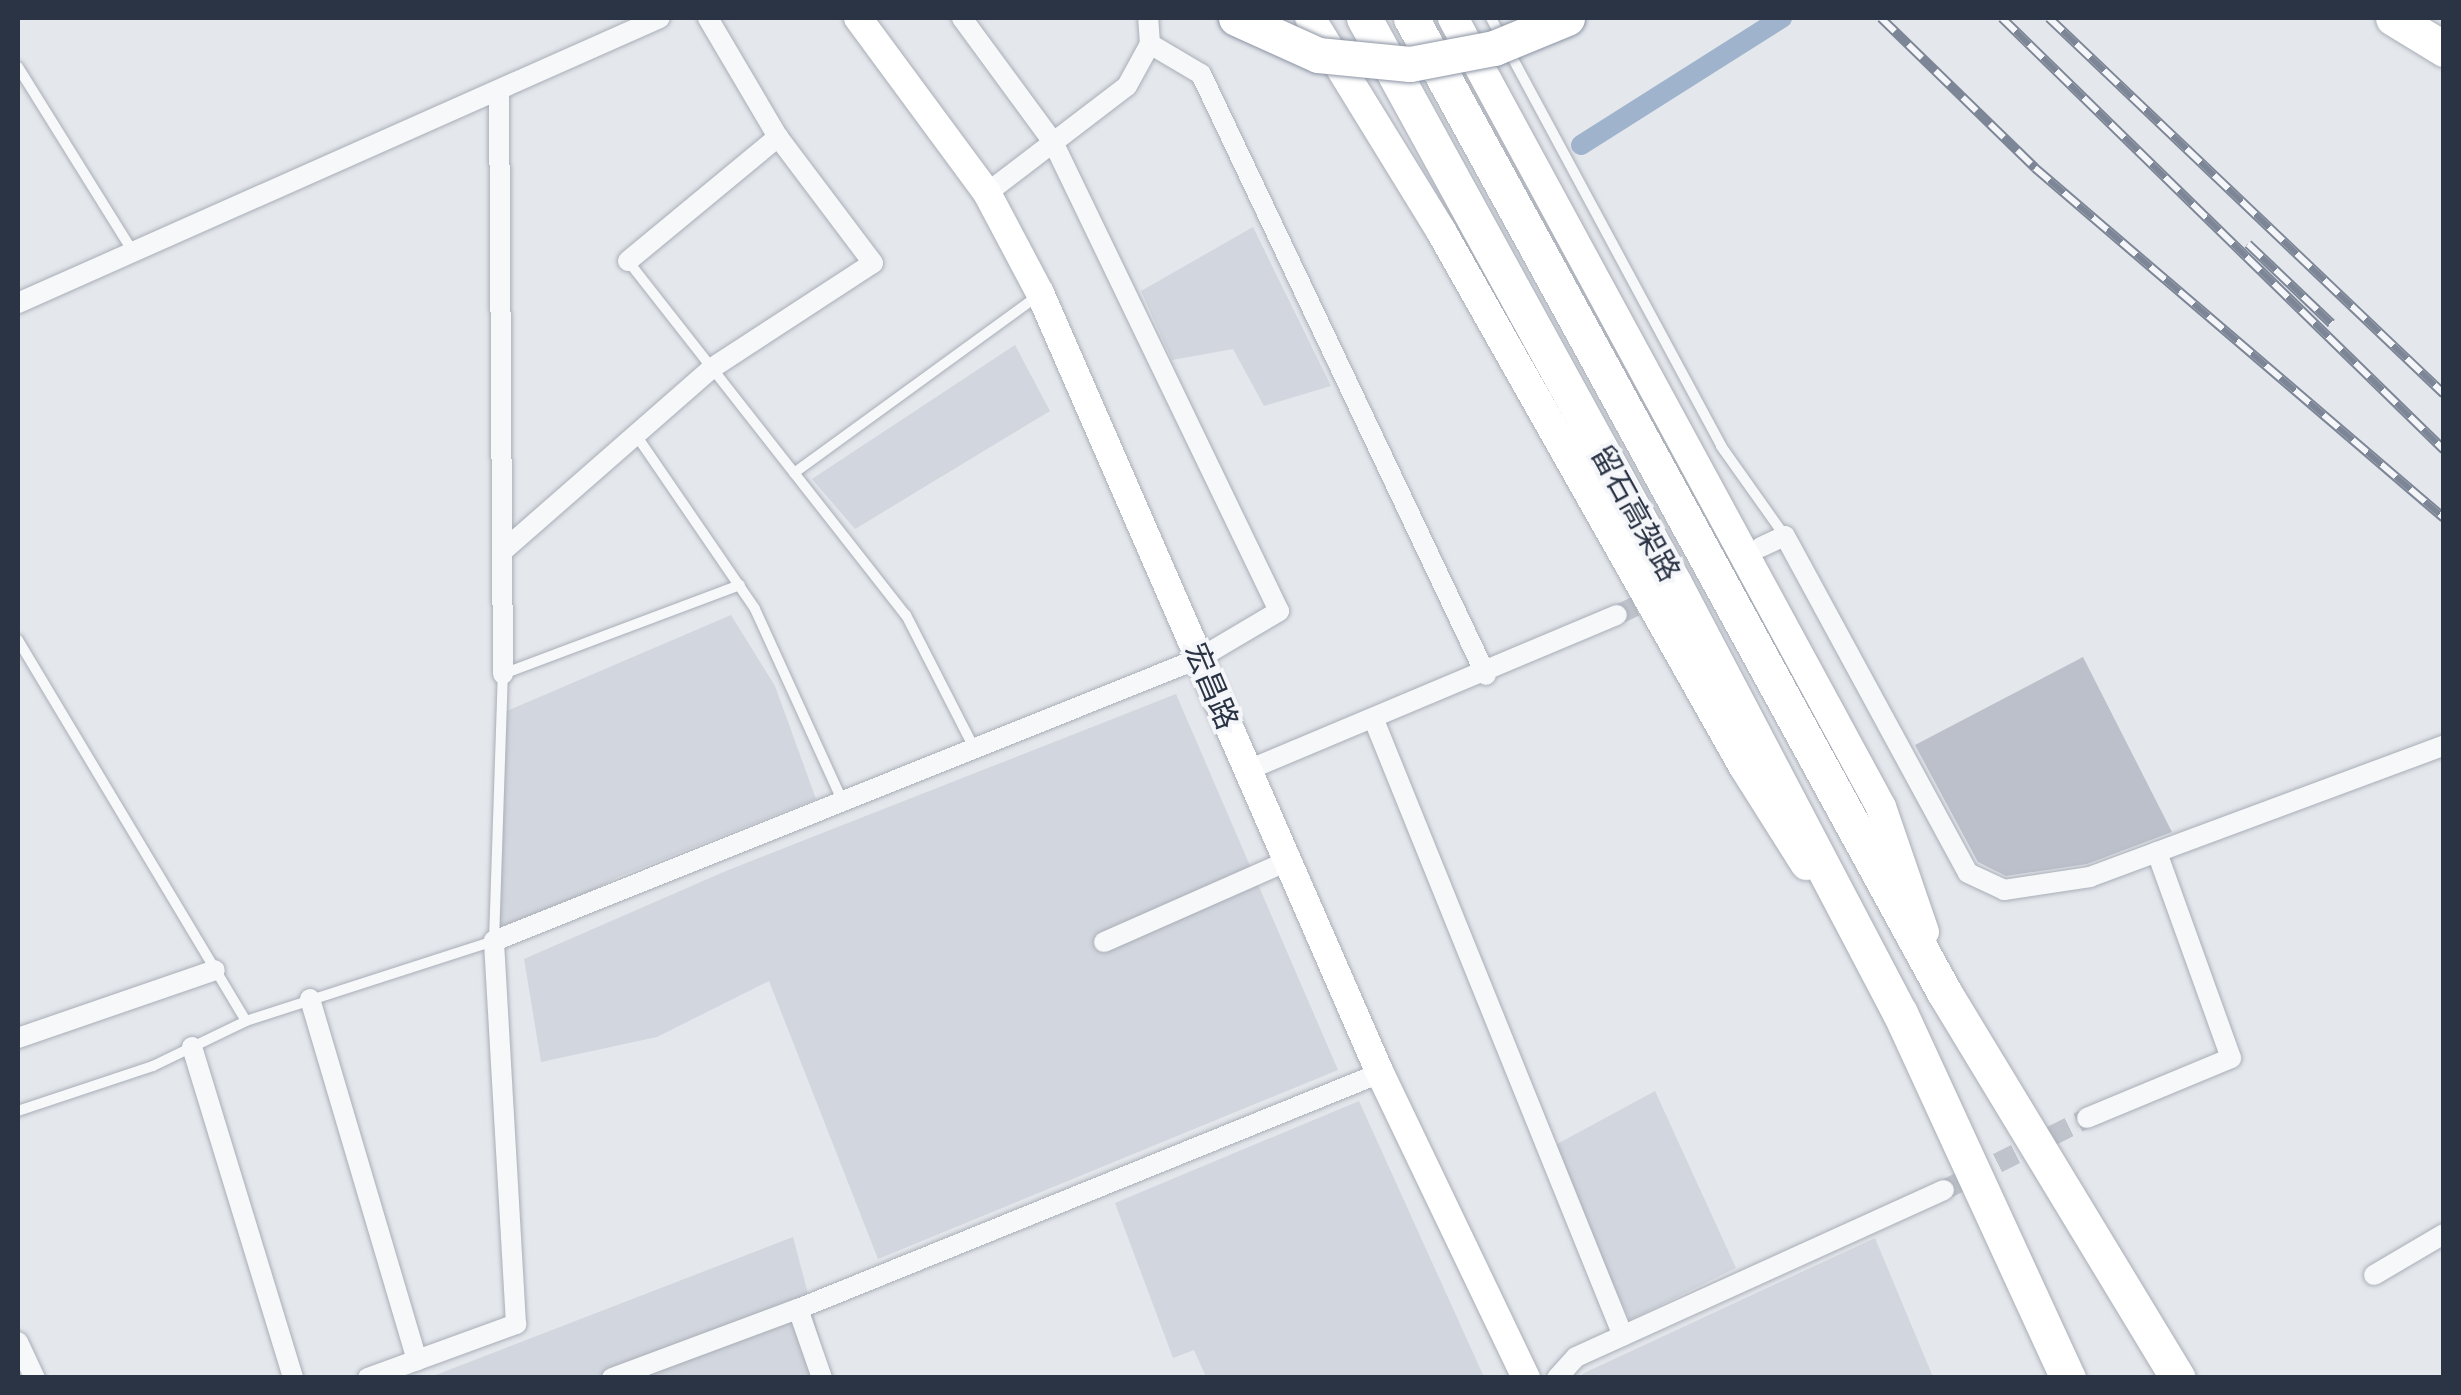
<!DOCTYPE html>
<meta charset="utf-8">
<style>
body{margin:0}
#map{position:relative;width:2461px;height:1395px;overflow:hidden;background:#e4e7ec;font-family:"Open Sans","Noto Sans SC",sans-serif}
div>[style]{position:absolute}
.built>*{inset:0;background:#d2d6de}
.canal>*{height:20px;margin:-10px;padding:0 10px;transform-origin:10px;border-radius:10px;background:#9fb4cc}
.building>*{inset:0;background:#bbc0ca}
.street-tunnel>*{height:20px;margin-top:-10px;transform-origin:0;background:repeating-linear-gradient(90deg,#bfc3cb 0 20px,transparent 0 30px)}
.roads{filter:drop-shadow(0 0 2px #a9aeb7) drop-shadow(0 0 2px #a9aeb7)}
.lane>*{height:10px;margin:-5px;padding:0 5px;transform-origin:5px;border-radius:5px;background:#f7f8fa}
.street>*{height:20px;margin:-10px;padding:0 10px;transform-origin:10px;border-radius:10px;background:#f7f8fa}
.secondary>*{height:28px;margin:-14px;padding:0 14px;transform-origin:14px;border-radius:14px;background:#fff}
.primary>*{height:30px;margin:-15px;padding:0 15px;transform-origin:15px;border-radius:15px;background:#fff}
.highway>*{height:35px;margin:-17.5px;padding:0 17.5px;transform-origin:17.5px;border-radius:17.5px;background:#fff}
.rail>*{height:10px;margin-top:-5px;transform-origin:0;background:repeating-linear-gradient(90deg,#f4f6f9 0 19px,#7d8696 0 38px);box-sizing:border-box;border-block:2px solid #7d8696}
.bridges{filter:drop-shadow(0 0 2px #8b94a3) drop-shadow(0 0 2px #8b94a3)}
.highway-bridge>*{height:35px;margin:-17.5px;padding:0 17.5px;transform-origin:17.5px;border-radius:17.5px;background:#fff}
span{translate:-50% -50%;white-space:nowrap;text-align:center;line-height:1.15;-webkit-text-stroke:8px #f4f6f9;paint-order:stroke}
.street-label{font-size:30px;color:#2b3445}
.frame{position:absolute;inset:0;border:20px solid #2b3445;pointer-events:none}
</style>
<div id="map">
<div class="built">
<div style="clip-path:polygon(1253px 227px,1331px 386px,1264px 406px,1233px 349px,1172px 360px,1141px 291px)"></div>
<div style="clip-path:polygon(1015px 345px,1050px 411px,855px 529px,812px 479px)"></div>
<div style="clip-path:polygon(731px 615px,775px 686px,816px 799px,618px 877px,494px 941px,502px 713px)"></div>
<div style="clip-path:polygon(1176px 694px,1338px 1070px,878px 1259px,769px 981px,657px 1037px,541px 1062px,524px 959px,726px 871px)"></div>
<div style="clip-path:polygon(1655px 1091px,1736px 1268px,1630px 1320px,1548px 1149px)"></div>
<div style="clip-path:polygon(1359px 1101px,1484px 1377px,1206px 1377px,1194px 1350px,1173px 1358px,1115px 1203px)"></div>
<div style="clip-path:polygon(793px 1237px,830px 1377px,428px 1378px)"></div>
<div style="clip-path:polygon(1875px 1238px,1933px 1377px,1579px 1377px,1584px 1373px)"></div>
</div>
<div class="canal">
<div style="left:1581px;top:145px;width:238px;rotate:-32.3deg"></div>
</div>
<div class="building">
<div style="clip-path:polygon(2083px 657px,2172px 832px,2087px 864px,2006px 876px,1978px 862px,1915px 745px)"></div>
</div>
<div class="street-tunnel">
<div style="left:1617px;top:615px;width:153px;rotate:-25.2deg"></div>
<div style="left:1944px;top:1190px;width:160px;rotate:-26.7deg"></div>
</div>
<div class="roads">
<div class="lane">
<div style="left:1491px;top:18px;width:486px;rotate:61.7deg"></div>
<div style="left:1721px;top:446px;width:109px;rotate:54.7deg"></div>
<div style="left:18px;top:67px;width:218px;rotate:58.1deg"></div>
<div style="left:628px;top:261px;width:450px;rotate:51.9deg"></div>
<div style="left:906px;top:615px;width:149px;rotate:62.9deg"></div>
<div style="left:634px;top:432px;width:214px;rotate:55.6deg"></div>
<div style="left:755px;top:609px;width:212px;rotate:65.5deg"></div>
<div style="left:794px;top:473px;width:304px;rotate:-36deg"></div>
<div style="left:18px;top:640px;width:444px;rotate:59.1deg"></div>
<div style="left:18px;top:1111px;width:142px;rotate:-18.4deg"></div>
<div style="left:153px;top:1066px;width:103px;rotate:-25.8deg"></div>
<div style="left:246px;top:1021px;width:261px;rotate:-17.9deg"></div>
<div style="left:494px;top:941px;width:267px;rotate:-88.1deg"></div>
<div style="left:503px;top:674px;width:253px;rotate:-20.6deg"></div>
</div>
<div class="street">
<div style="left:1150px;top:44px;width:59px;rotate:30.5deg"></div>
<div style="left:1201px;top:74px;width:665px;rotate:64.63deg"></div>
<div style="left:499px;top:90px;width:584px;rotate:89.61deg"></div>
<div style="left:987px;top:193px;width:176px;rotate:-37.4deg"></div>
<div style="left:1127px;top:86px;width:48px;rotate:-61.3deg"></div>
<div style="left:1150px;top:44px;width:26px;rotate:-94deg"></div>
<div style="left:628px;top:261px;width:195px;rotate:-39.6deg"></div>
<div style="left:778px;top:137px;width:138px;rotate:-120.5deg"></div>
<div style="left:18px;top:303px;width:702px;rotate:-23.94deg"></div>
<div style="left:1761px;top:547px;width:26px;rotate:-25deg"></div>
<div style="left:1785px;top:536px;width:383px;rotate:61.5deg"></div>
<div style="left:1968px;top:873px;width:40px;rotate:25deg"></div>
<div style="left:2004px;top:890px;width:87px;rotate:-8.6deg"></div>
<div style="left:2090px;top:877px;width:378px;rotate:-20.4deg"></div>
<div style="left:503px;top:551px;width:278px;rotate:-41.2deg"></div>
<div style="left:712px;top:368px;width:192px;rotate:-33.1deg"></div>
<div style="left:873px;top:263px;width:158px;rotate:-127deg"></div>
<div style="left:1374px;top:720px;width:664px;rotate:67.99deg"></div>
<div style="left:1248px;top:770px;width:400px;rotate:-22.8deg"></div>
<div style="left:1104px;top:942px;width:201px;rotate:-23.8deg"></div>
<div style="left:310px;top:999px;width:377px;rotate:73.5deg"></div>
<div style="left:18px;top:1038px;width:208px;rotate:-19deg"></div>
<div style="left:192px;top:1047px;width:346px;rotate:73deg"></div>
<div style="left:2087px;top:1118px;width:156px;rotate:-22.6deg"></div>
<div style="left:2231px;top:1058px;width:219px;rotate:-109.8deg"></div>
<div style="left:2374px;top:1275px;width:81px;rotate:-30.4deg"></div>
<div style="left:798px;top:1309px;width:628px;rotate:-22.07deg"></div>
<div style="left:18px;top:1342px;width:40px;rotate:65deg"></div>
<div style="left:368px;top:1378px;width:158px;rotate:-20deg"></div>
<div style="left:516px;top:1324px;width:384px;rotate:-93.3deg"></div>
<div style="left:494px;top:941px;width:761px;rotate:-21.84deg"></div>
<div style="left:1200px;top:658px;width:92px;rotate:-30.7deg"></div>
<div style="left:1279px;top:611px;width:521px;rotate:-115.73deg"></div>
<div style="left:1053px;top:142px;width:154px;rotate:-126.3deg"></div>
<div style="left:612px;top:1378px;width:198px;rotate:-20.4deg"></div>
<div style="left:798px;top:1309px;width:73px;rotate:70.8deg"></div>
<div style="left:1557px;top:1378px;width:28px;rotate:-48deg"></div>
<div style="left:1576px;top:1357px;width:404px;rotate:-24.4deg"></div>
</div>
<div class="secondary">
<div style="left:858px;top:18px;width:217px;rotate:53.6deg"></div>
<div style="left:987px;top:193px;width:113px;rotate:62.1deg"></div>
<div style="left:1040px;top:293px;width:851px;rotate:66.45deg"></div>
<div style="left:1380px;top:1073px;width:338px;rotate:64.4deg"></div>
</div>
<div class="primary">
<div style="left:1310px;top:18px;width:250px;rotate:58.4deg"></div>
<div style="left:1441px;top:231px;width:616px;rotate:60.52deg"></div>
<div style="left:1744px;top:767px;width:116px;rotate:57.7deg"></div>
<div style="left:1453px;top:18px;width:898px;rotate:61.52deg"></div>
<div style="left:1881px;top:807px;width:132px;rotate:71deg"></div>
</div>
<div class="highway">
<div style="left:1364px;top:18px;width:644px;rotate:61.25deg"></div>
<div style="left:1674px;top:583px;width:486px;rotate:62.3deg"></div>
<div style="left:1900px;top:1013px;width:402px;rotate:65.3deg"></div>
<div style="left:1411px;top:18px;width:1110px;rotate:61.31deg"></div>
<div style="left:1944px;top:992px;width:451px;rotate:58.8deg"></div>
<div style="left:2393px;top:18px;width:60px;rotate:31.3deg"></div>
</div>
</div>
<div class="rail">
<div style="left:1881px;top:18px;width:215px;rotate:44.2deg"></div>
<div style="left:2035px;top:168px;width:538px;rotate:40.56deg"></div>
<div style="left:2002px;top:18px;width:618px;rotate:44.34deg"></div>
<div style="left:2049px;top:18px;width:545px;rotate:43.59deg"></div>
<div style="left:2248px;top:244px;width:115px;rotate:43.6deg"></div>
</div>
<div class="bridges">
<div class="highway-bridge">
<div style="left:1236px;top:18px;width:90px;rotate:24.3deg"></div>
<div style="left:1318px;top:55px;width:92px;rotate:5.6deg"></div>
<div style="left:1410px;top:64px;width:86px;rotate:-10.8deg"></div>
<div style="left:1494px;top:48px;width:79px;rotate:-22.3deg"></div>
</div>
</div>
<div class="street-label">
<span style="left:1636px;top:513px;rotate:61deg">留石高架路</span>
<span style="left:1212px;top:686px;rotate:67deg">宏昌路</span>
</div>
<div class="frame"></div>
</div>
